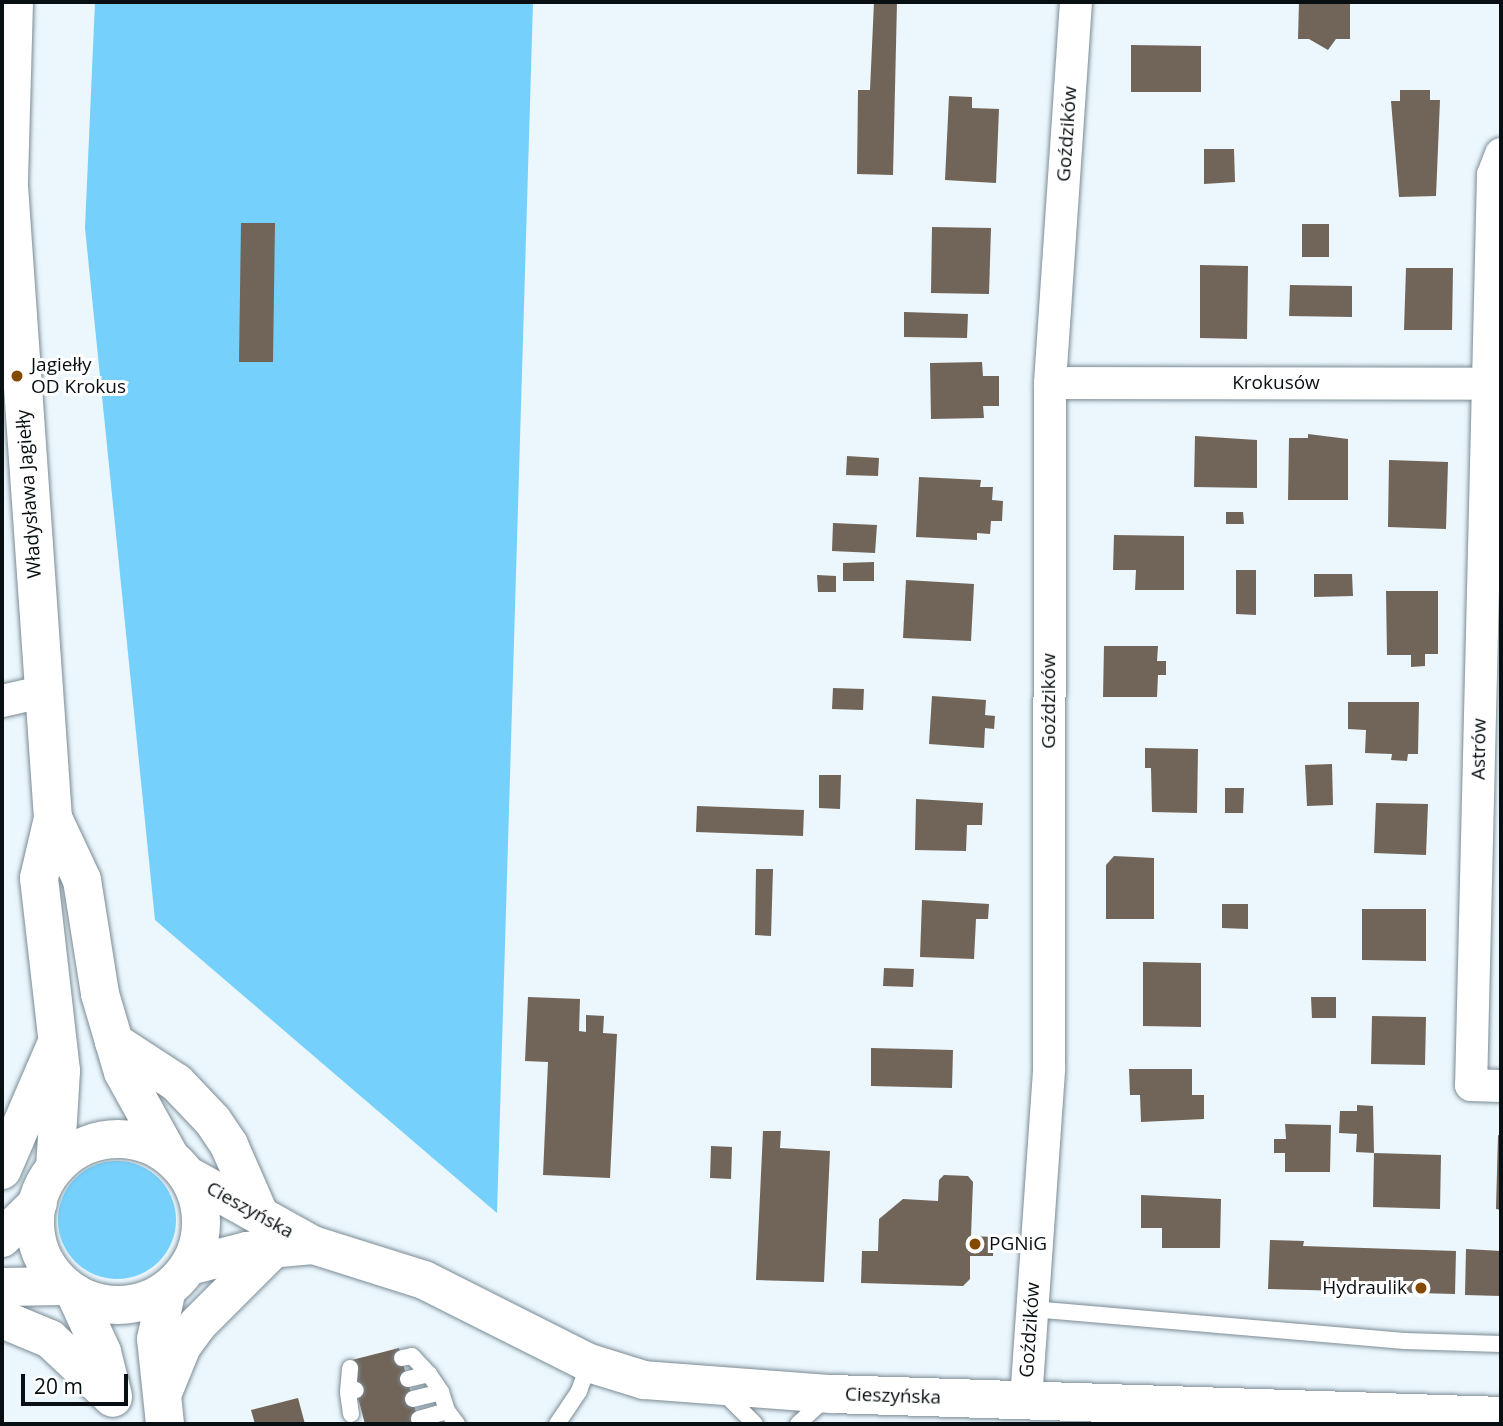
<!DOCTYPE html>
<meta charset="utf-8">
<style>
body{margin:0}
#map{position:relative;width:1503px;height:1426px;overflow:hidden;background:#ebf6fd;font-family:"Open Sans",sans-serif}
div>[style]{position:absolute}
.green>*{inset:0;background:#76d0fc}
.round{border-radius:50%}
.building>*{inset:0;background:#716458}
.roads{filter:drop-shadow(0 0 2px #7a8b94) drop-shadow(0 0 2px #7a8b94)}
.service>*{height:16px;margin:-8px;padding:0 8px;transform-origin:8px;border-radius:8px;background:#fff}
.minor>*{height:32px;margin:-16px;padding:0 16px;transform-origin:16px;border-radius:16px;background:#fff}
.tertiary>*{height:38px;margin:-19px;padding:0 19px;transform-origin:19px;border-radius:19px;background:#fff}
.secondary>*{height:38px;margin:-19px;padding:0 19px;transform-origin:19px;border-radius:19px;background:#fff}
.secondary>.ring{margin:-19px;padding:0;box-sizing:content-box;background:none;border:38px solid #fff;border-radius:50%}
.dots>*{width:19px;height:19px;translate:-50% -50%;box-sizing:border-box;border:4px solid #fff;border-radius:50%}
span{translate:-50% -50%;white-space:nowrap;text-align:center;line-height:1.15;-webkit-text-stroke:6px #fff;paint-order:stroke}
.street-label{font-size:19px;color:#080f12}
.poi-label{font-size:19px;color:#080f12}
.left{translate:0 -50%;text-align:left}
.right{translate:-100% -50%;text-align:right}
.frame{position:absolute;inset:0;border:4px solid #080f12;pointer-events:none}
.scale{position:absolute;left:21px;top:1374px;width:107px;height:32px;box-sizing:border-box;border:4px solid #080f12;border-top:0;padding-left:9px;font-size:21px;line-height:24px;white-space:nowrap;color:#080f12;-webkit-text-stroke:5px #fff;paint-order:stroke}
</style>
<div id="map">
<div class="green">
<div style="clip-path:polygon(95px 2px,533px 2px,497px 1213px,155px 920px,85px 228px)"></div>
<div class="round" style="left:58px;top:1161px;width:118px;height:118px"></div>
</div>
<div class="building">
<div style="clip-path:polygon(874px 2px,897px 2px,893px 175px,857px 174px,858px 90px,870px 90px)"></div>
<div style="clip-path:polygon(1299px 2px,1350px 2px,1350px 39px,1336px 39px,1328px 50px,1309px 39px,1298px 39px)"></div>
<div style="clip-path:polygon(1131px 45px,1201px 46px,1201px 92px,1131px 92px)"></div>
<div style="clip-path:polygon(1400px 90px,1430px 90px,1430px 100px,1440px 100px,1436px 196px,1399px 197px,1391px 101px,1400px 101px)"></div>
<div style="clip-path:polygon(949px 96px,972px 97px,972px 108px,999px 109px,996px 183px,945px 180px)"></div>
<div style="clip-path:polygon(1204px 149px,1234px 149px,1235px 182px,1204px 184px)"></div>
<div style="clip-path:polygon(241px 223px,275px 223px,273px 362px,239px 362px)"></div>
<div style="clip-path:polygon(1302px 224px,1329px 224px,1329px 257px,1302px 257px)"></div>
<div style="clip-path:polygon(932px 227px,991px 228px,989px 294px,931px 293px)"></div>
<div style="clip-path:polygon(1200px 265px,1248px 266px,1247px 339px,1200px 338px)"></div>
<div style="clip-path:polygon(1406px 268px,1453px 268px,1452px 330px,1404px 330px)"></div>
<div style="clip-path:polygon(1290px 285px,1352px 286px,1352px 317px,1289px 316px)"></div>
<div style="clip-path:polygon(904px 312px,968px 314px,967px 338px,904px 337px)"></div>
<div style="clip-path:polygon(982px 362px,983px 376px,999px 376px,999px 406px,983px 406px,984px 418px,931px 419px,930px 363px)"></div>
<div style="clip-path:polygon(1308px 434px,1348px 439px,1348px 500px,1288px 500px,1289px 438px,1308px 438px)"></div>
<div style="clip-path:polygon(1195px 436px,1257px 440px,1257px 488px,1194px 487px)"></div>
<div style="clip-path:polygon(847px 456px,879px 458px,878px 476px,846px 475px)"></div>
<div style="clip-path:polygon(1389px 460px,1448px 462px,1446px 529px,1388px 527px)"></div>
<div style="clip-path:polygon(919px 477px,981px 480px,980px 487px,993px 487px,992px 500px,1003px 501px,1002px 521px,991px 521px,990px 534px,977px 533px,977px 540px,916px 537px)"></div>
<div style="clip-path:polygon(1226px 512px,1243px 512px,1244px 524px,1226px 524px)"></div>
<div style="clip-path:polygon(833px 523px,877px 525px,875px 553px,832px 551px)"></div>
<div style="clip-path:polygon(1114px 535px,1184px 536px,1184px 590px,1135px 590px,1136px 570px,1113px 570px)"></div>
<div style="clip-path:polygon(874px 562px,874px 581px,843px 581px,843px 563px)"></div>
<div style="clip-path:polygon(1236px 570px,1256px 570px,1256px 615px,1236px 614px)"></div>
<div style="clip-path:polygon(1314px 574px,1352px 574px,1353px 596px,1314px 597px)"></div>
<div style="clip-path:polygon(817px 575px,836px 576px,836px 592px,818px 592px)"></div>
<div style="clip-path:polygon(906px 580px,974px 584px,971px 641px,903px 638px)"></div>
<div style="clip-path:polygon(1386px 591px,1438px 591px,1438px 654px,1425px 654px,1425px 666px,1411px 667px,1411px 655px,1387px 655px)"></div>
<div style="clip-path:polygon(1104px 646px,1158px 646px,1157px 661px,1166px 661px,1166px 675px,1158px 675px,1157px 697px,1103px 697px)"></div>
<div style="clip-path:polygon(833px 688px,864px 689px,863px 710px,832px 709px)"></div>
<div style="clip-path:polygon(932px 696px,986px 700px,985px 715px,995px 716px,994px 729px,985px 728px,984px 748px,929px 744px)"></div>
<div style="clip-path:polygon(1348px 702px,1419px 702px,1418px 754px,1408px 754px,1407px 761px,1391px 760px,1392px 754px,1365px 753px,1366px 730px,1348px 729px)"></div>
<div style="clip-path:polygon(1145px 748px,1198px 749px,1197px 813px,1152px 812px,1151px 768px,1145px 768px)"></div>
<div style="clip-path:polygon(1332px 764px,1333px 805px,1307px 806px,1305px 765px)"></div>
<div style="clip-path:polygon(819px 775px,841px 775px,840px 809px,819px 808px)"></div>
<div style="clip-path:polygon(1225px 788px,1244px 788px,1243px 813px,1225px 813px)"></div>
<div style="clip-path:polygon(916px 799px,983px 803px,982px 825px,967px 825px,966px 851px,915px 850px)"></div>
<div style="clip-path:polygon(1376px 803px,1428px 804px,1426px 855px,1374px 853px)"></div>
<div style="clip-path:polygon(697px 806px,804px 810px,803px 836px,696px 832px)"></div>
<div style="clip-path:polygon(1114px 856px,1154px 858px,1154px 919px,1106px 919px,1106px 865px)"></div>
<div style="clip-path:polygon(756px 869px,773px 869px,771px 936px,755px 935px)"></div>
<div style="clip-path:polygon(922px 900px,989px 904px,988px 919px,976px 919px,974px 959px,920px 957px)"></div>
<div style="clip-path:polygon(1222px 904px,1248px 904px,1248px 929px,1222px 928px)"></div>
<div style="clip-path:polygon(1362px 909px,1426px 909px,1426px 961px,1362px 960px)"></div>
<div style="clip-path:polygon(1143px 962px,1201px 963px,1201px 1027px,1143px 1026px)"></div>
<div style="clip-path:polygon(884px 968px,914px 969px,913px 987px,883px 986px)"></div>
<div style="clip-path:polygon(528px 997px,580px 999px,579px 1031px,586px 1032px,586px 1015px,604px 1016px,603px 1033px,617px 1034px,610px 1178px,543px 1175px,548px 1062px,525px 1061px)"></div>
<div style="clip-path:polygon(1311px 997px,1336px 997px,1336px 1018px,1312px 1018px)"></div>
<div style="clip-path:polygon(1372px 1016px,1426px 1017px,1425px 1065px,1371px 1064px)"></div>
<div style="clip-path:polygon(871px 1048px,953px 1050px,952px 1088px,871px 1086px)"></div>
<div style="clip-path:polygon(1129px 1069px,1192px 1069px,1192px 1095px,1204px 1095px,1204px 1119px,1141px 1122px,1140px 1095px,1130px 1095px)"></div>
<div style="clip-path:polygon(1357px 1105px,1373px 1106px,1374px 1153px,1356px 1152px,1357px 1134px,1339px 1133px,1340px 1111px,1357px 1111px)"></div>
<div style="clip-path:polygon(1285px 1124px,1331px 1125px,1330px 1172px,1285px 1172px,1285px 1153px,1274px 1153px,1274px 1139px,1286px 1139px)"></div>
<div style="clip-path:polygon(763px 1131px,781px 1131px,780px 1148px,830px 1151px,824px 1282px,756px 1280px)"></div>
<div style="clip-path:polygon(1498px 1135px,1501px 1136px,1501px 1210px,1496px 1209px)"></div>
<div style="clip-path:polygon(711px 1146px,732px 1147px,731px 1179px,710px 1178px)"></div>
<div style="clip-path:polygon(1374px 1153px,1441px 1155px,1440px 1209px,1373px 1207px)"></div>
<div style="clip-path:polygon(944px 1175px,968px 1176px,973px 1182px,971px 1236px,994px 1237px,993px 1256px,970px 1256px,970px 1279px,963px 1286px,861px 1283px,862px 1251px,878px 1251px,879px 1219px,903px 1199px,938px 1201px,939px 1180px)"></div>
<div style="clip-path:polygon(1141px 1195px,1221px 1199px,1220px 1248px,1162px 1248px,1162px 1228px,1141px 1228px)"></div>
<div style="clip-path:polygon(1270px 1240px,1304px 1241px,1303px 1246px,1456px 1251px,1455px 1294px,1268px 1289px)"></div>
<div style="clip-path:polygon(1466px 1249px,1501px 1251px,1501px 1296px,1465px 1295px)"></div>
<div style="clip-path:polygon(399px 1348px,419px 1424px,365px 1424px,348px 1361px)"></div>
<div style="clip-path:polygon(298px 1398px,305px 1424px,255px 1424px,251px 1410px)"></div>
</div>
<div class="roads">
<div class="service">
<div style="left:1032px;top:1309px;width:374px;rotate:4.9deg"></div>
<div style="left:1405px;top:1341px;width:96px;rotate:1.8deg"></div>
<div style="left:402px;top:1358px;width:10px;rotate:-11deg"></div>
<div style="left:412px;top:1356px;width:25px;rotate:47deg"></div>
<div style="left:408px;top:1379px;width:22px;rotate:-13deg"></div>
<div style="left:429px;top:1374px;width:22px;rotate:56deg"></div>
<div style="left:348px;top:1392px;width:24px;rotate:-85deg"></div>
<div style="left:723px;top:1392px;width:45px;rotate:45deg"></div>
<div style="left:413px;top:1399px;width:29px;rotate:-14deg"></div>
<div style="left:441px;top:1392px;width:20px;rotate:72deg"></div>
<div style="left:351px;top:1414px;width:22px;rotate:-98deg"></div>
<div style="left:348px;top:1392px;width:8px;rotate:-14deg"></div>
<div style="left:419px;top:1419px;width:29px;rotate:-16deg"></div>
<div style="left:447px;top:1411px;width:16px;rotate:52deg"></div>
<div style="left:557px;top:1424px;width:40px;rotate:-56deg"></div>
<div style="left:579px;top:1391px;width:30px;rotate:-70deg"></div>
<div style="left:798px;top:1424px;width:35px;rotate:-43deg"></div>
</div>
<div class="minor">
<div style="left:1501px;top:154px;width:22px;rotate:111deg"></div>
<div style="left:1493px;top:175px;width:910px;rotate:91.38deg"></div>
<div style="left:1471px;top:1085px;width:30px;rotate:2deg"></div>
<div style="left:1050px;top:383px;width:451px;rotate:0.1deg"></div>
<div style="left:2px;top:701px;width:41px;rotate:-12.7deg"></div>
<div style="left:1026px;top:1400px;width:332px;rotate:-86deg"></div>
<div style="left:1049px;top:1069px;width:686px;rotate:-89.92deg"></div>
<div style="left:1050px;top:383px;width:382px;rotate:-86.1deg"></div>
</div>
<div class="tertiary">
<div style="left:14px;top:2px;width:184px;rotate:91.6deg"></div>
<div style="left:9px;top:186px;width:634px;rotate:86.02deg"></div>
<div style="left:53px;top:818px;width:62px;rotate:103.1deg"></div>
<div style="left:39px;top:878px;width:194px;rotate:83.5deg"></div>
<div style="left:61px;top:1071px;width:97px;rotate:93.5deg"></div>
<div style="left:53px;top:818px;width:68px;rotate:64.9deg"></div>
<div style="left:82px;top:880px;width:115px;rotate:81deg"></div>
<div style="left:100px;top:994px;width:81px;rotate:73.6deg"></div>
<div style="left:123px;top:1072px;width:95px;rotate:61deg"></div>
<div style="left:114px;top:1042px;width:75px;rotate:33.1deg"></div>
<div style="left:177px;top:1083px;width:52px;rotate:46.5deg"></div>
<div style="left:213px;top:1121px;width:29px;rotate:56deg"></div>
<div style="left:229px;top:1145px;width:77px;rotate:66.4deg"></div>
<div style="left:2px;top:1170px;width:134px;rotate:-66.7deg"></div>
<div style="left:75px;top:1293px;width:65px;rotate:65.4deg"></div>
<div style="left:102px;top:1352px;width:45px;rotate:76deg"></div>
<div style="left:2px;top:1319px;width:52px;rotate:22.6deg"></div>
<div style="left:50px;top:1339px;width:86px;rotate:43.1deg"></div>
<div style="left:164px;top:1390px;width:48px;rotate:-67.8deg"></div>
<div style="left:182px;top:1346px;width:26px;rotate:-54deg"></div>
<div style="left:197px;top:1325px;width:105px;rotate:-45deg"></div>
<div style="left:165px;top:1424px;width:85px;rotate:-96deg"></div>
<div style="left:156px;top:1339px;width:51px;rotate:-77.6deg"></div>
</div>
<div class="secondary">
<div class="ring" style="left:35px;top:1139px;width:128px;height:128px"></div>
<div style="left:187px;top:1175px;width:144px;rotate:29.1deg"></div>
<div style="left:313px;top:1245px;width:116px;rotate:17.5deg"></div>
<div style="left:424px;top:1280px;width:185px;rotate:26.7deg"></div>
<div style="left:589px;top:1363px;width:58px;rotate:17.2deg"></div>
<div style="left:644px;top:1380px;width:189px;rotate:4.3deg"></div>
<div style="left:832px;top:1394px;width:669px;rotate:1.88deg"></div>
<div style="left:2px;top:1238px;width:50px;rotate:-44.2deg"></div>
<div style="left:189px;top:1266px;width:60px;rotate:-14.5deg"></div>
<div style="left:247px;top:1251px;width:66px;rotate:-5.2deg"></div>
<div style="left:2px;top:1287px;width:63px;rotate:-0.9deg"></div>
</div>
</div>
<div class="dots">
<div style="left:17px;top:376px;background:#854a02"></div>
<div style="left:975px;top:1244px;background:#854a02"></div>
<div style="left:1421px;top:1288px;background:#854a02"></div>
</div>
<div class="street-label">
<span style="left:1067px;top:134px;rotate:-86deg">Goździków</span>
<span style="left:1276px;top:383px">Krokusów</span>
<span style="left:29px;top:494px;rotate:-94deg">Władysława Jagiełły</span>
<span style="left:1049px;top:701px;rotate:-90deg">Goździków</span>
<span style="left:1479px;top:749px;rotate:-89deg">Astrów</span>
<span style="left:250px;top:1210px;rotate:29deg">Cieszyńska</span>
<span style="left:1030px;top:1330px;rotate:-86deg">Goździków</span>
<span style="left:893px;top:1396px;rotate:2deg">Cieszyńska</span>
</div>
<div class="poi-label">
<span class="left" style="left:31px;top:376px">Jagiełły<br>OD Krokus</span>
<span class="left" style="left:989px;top:1244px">PGNiG</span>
<span class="right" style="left:1407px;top:1288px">Hydraulik</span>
</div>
<div class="frame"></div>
<div class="scale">20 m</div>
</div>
